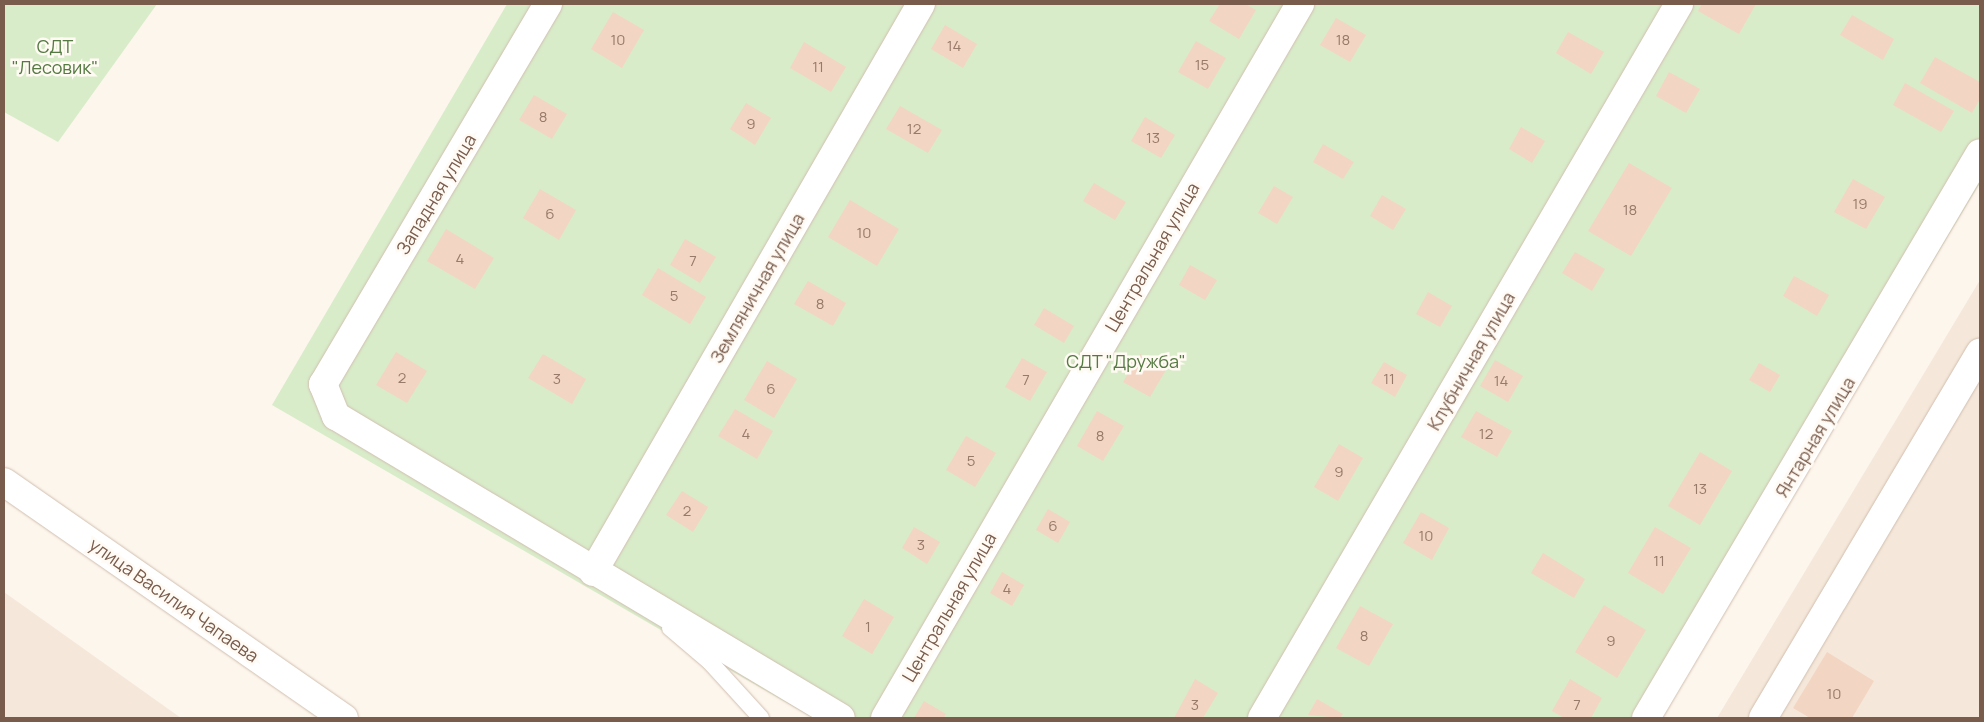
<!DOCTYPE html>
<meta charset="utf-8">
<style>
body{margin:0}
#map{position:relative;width:1984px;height:722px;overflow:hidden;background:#fdf6ec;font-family:Manrope,sans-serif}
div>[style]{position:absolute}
.residential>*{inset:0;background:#f5e8da}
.green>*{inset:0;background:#d8ecc9}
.building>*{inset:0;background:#f3d5c3}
.roads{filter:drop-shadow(0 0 1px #d1beb0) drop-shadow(0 0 1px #d1beb0)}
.lane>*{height:16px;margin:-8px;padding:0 8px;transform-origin:8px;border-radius:8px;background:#fff}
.street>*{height:28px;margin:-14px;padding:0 14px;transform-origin:14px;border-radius:14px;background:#fff}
.secondary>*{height:28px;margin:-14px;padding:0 14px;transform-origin:14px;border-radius:14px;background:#fff}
span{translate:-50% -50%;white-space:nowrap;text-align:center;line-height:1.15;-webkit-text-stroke:5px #fffaf3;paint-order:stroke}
.number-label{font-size:15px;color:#987a6a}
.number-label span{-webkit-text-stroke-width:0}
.park-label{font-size:18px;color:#537a41}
.street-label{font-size:18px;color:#7a5c4d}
.frame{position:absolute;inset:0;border:5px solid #7a5c4d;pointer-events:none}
</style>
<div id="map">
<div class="residential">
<div style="clip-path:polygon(1980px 280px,1980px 718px,1717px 718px)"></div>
<div style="clip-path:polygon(4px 592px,181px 718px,4px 718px)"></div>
</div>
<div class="green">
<div style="clip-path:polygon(4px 4px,157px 4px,58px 142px,4px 112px)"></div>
<div style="clip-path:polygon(507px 4px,1980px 4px,1980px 183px,1659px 718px,813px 718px,272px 405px)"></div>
</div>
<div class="building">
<div style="clip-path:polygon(1220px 4px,1245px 4px,1256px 10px,1239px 39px,1209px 21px)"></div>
<div style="clip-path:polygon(1702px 4px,1756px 4px,1739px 34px,1698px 11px)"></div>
<div style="clip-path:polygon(613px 12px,644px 30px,622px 68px,591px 49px)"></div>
<div style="clip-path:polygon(1852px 15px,1894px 39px,1883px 60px,1840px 35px)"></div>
<div style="clip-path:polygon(1336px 18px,1366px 35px,1350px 62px,1320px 45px)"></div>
<div style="clip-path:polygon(945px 25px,977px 44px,963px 68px,931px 49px)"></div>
<div style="clip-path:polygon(1568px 32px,1604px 52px,1591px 74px,1556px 53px)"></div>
<div style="clip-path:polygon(1196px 41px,1226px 58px,1208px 89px,1178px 72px)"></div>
<div style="clip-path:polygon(804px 42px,846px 67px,831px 92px,790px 68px)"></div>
<div style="clip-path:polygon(1935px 57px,1980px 82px,1980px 99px,1972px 113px,1920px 83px)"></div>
<div style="clip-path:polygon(1669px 72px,1700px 89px,1686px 113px,1656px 96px)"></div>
<div style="clip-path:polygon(1905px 83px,1954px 111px,1941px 132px,1893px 105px)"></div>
<div style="clip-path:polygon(534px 95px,567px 114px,552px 139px,519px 120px)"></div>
<div style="clip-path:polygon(746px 103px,771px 118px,755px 145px,730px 129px)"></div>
<div style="clip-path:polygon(900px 106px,942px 130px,928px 153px,886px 129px)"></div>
<div style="clip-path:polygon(1145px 117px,1175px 135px,1161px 158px,1131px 141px)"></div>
<div style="clip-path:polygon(1521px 127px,1545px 141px,1532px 163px,1509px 149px)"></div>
<div style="clip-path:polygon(1323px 144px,1354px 162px,1343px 179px,1313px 162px)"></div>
<div style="clip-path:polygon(1629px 163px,1672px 188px,1631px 256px,1588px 231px)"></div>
<div style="clip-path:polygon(1853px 179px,1885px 197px,1866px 229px,1834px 212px)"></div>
<div style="clip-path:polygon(1094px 183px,1126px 202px,1115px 220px,1083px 201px)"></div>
<div style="clip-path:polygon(1274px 186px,1293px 197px,1277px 224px,1258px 213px)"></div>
<div style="clip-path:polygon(540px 189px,576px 210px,559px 240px,523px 218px)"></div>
<div style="clip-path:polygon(1382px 195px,1406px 209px,1393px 230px,1370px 216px)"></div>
<div style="clip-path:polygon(850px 200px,899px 229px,877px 266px,828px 237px)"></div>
<div style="clip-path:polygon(446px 229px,494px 258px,475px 289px,427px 261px)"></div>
<div style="clip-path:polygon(685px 239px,716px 257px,700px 283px,670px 265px)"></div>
<div style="clip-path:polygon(1575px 252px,1605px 269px,1592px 291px,1562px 273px)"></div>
<div style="clip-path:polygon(1190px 265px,1217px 280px,1205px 300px,1179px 285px)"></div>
<div style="clip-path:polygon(658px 268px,706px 297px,690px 324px,642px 295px)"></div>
<div style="clip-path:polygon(1794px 276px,1829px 295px,1817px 316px,1783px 296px)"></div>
<div style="clip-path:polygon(808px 281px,846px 303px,833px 326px,794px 304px)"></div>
<div style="clip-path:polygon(1428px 292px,1452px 306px,1440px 327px,1416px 314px)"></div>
<div style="clip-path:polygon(1044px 308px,1074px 326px,1064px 343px,1034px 325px)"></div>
<div style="clip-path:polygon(396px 352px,427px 371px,407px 403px,376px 385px)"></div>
<div style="clip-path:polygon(543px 354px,586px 379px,572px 404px,528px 378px)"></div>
<div style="clip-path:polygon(1140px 354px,1166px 370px,1150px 397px,1123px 382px)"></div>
<div style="clip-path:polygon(1022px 358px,1047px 372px,1030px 401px,1005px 387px)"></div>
<div style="clip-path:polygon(1495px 360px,1523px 376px,1508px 402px,1480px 386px)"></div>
<div style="clip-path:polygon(767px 361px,797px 379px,774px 418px,744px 400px)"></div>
<div style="clip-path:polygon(1384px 362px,1407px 375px,1395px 397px,1371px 383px)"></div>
<div style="clip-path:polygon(1759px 363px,1780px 375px,1770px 392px,1749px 380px)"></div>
<div style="clip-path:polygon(735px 409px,773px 431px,757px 459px,718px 436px)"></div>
<div style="clip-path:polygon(1097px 411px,1124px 426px,1103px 461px,1077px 446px)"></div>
<div style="clip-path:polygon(1476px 411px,1512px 431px,1497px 457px,1461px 437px)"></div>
<div style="clip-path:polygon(966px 436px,996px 453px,975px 487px,946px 470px)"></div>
<div style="clip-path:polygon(1339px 444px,1363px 458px,1338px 501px,1314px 487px)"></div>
<div style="clip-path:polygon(1700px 452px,1732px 471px,1700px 525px,1668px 506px)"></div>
<div style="clip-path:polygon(682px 491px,708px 507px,693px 532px,666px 515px)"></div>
<div style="clip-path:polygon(1048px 509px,1070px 522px,1058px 543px,1036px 530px)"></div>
<div style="clip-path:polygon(1421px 512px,1449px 528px,1432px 560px,1403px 543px)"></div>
<div style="clip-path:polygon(914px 527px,940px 542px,927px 564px,902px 548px)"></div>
<div style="clip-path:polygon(1655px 527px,1691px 548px,1663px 594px,1628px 573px)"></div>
<div style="clip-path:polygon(1543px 553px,1585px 579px,1574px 598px,1531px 573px)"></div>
<div style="clip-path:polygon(1002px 572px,1024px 585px,1012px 606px,990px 593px)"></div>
<div style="clip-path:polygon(864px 599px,894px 617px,872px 654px,842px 636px)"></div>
<div style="clip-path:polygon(1604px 605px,1646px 630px,1617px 678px,1575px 652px)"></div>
<div style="clip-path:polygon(1360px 606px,1393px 624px,1369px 666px,1336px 648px)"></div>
<div style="clip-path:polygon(1827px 652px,1874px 681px,1852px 718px,1810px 718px,1793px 708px)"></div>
<div style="clip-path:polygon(1195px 679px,1218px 693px,1203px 718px,1174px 718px)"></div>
<div style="clip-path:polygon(1570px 679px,1602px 698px,1591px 718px,1564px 718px,1552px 711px)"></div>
<div style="clip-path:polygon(1317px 699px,1343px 714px,1340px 718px,1308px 715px)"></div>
<div style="clip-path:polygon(924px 701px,946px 714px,944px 718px,914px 718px)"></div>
</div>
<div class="roads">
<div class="lane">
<div style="left:670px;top:628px;width:52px;rotate:40.4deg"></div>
<div style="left:710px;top:662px;width:76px;rotate:47.7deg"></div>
</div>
<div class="street">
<div style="left:548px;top:4px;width:442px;rotate:120.6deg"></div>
<div style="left:323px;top:384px;width:35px;rotate:68deg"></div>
<div style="left:336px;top:416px;width:588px;rotate:30.88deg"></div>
<div style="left:593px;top:572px;width:656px;rotate:-60deg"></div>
<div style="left:885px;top:718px;width:826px;rotate:-59.83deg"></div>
<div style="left:1262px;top:718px;width:827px;rotate:-59.71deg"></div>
<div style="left:1646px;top:718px;width:656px;rotate:-59.41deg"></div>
<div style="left:1763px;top:718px;width:425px;rotate:-59.3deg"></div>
</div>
<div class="secondary">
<div style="left:4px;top:482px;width:414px;rotate:34.8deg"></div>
</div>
</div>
<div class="number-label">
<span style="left:618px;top:40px">10</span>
<span style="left:1343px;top:40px">18</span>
<span style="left:954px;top:46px">14</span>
<span style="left:1202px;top:65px">15</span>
<span style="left:818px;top:67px">11</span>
<span style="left:543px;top:117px">8</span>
<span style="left:751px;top:124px">9</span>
<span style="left:914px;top:129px">12</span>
<span style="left:1153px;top:138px">13</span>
<span style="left:1860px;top:204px">19</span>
<span style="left:1630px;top:210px">18</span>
<span style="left:550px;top:214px">6</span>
<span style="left:864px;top:233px">10</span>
<span style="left:460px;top:259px">4</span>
<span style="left:693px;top:261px">7</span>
<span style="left:674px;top:296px">5</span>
<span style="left:820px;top:304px">8</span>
<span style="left:402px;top:378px">2</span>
<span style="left:557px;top:379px">3</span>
<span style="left:1389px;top:379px">11</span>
<span style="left:1026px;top:380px">7</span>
<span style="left:1501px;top:381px">14</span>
<span style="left:771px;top:389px">6</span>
<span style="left:746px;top:434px">4</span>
<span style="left:1486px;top:434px">12</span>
<span style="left:1100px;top:436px">8</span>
<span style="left:971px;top:461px">5</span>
<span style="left:1339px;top:472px">9</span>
<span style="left:1700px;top:489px">13</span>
<span style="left:687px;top:511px">2</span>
<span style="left:1053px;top:526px">6</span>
<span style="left:1426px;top:536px">10</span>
<span style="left:921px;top:545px">3</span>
<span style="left:1659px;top:561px">11</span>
<span style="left:1007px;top:589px">4</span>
<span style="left:868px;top:627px">1</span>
<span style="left:1364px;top:636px">8</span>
<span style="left:1611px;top:641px">9</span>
<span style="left:1834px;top:694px">10</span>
<span style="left:1195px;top:705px">3</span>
<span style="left:1577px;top:705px">7</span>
</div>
<div class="park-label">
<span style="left:55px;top:57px">СДТ<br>"Лесовик"</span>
<span style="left:1126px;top:361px">СДТ "Дружба"</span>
</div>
<div class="street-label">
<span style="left:436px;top:194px;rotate:-59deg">Западная улица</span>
<span style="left:1152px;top:257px;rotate:-60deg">Центральная улица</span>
<span style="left:757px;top:288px;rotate:-60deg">Земляничная улица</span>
<span style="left:1471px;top:361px;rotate:-60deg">Клубничная улица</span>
<span style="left:1815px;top:437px;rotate:-59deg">Янтарная улица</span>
<span style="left:174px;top:600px;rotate:35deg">улица Василия Чапаева</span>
<span style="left:949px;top:607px;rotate:-60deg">Центральная улица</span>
</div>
<div class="frame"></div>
</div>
